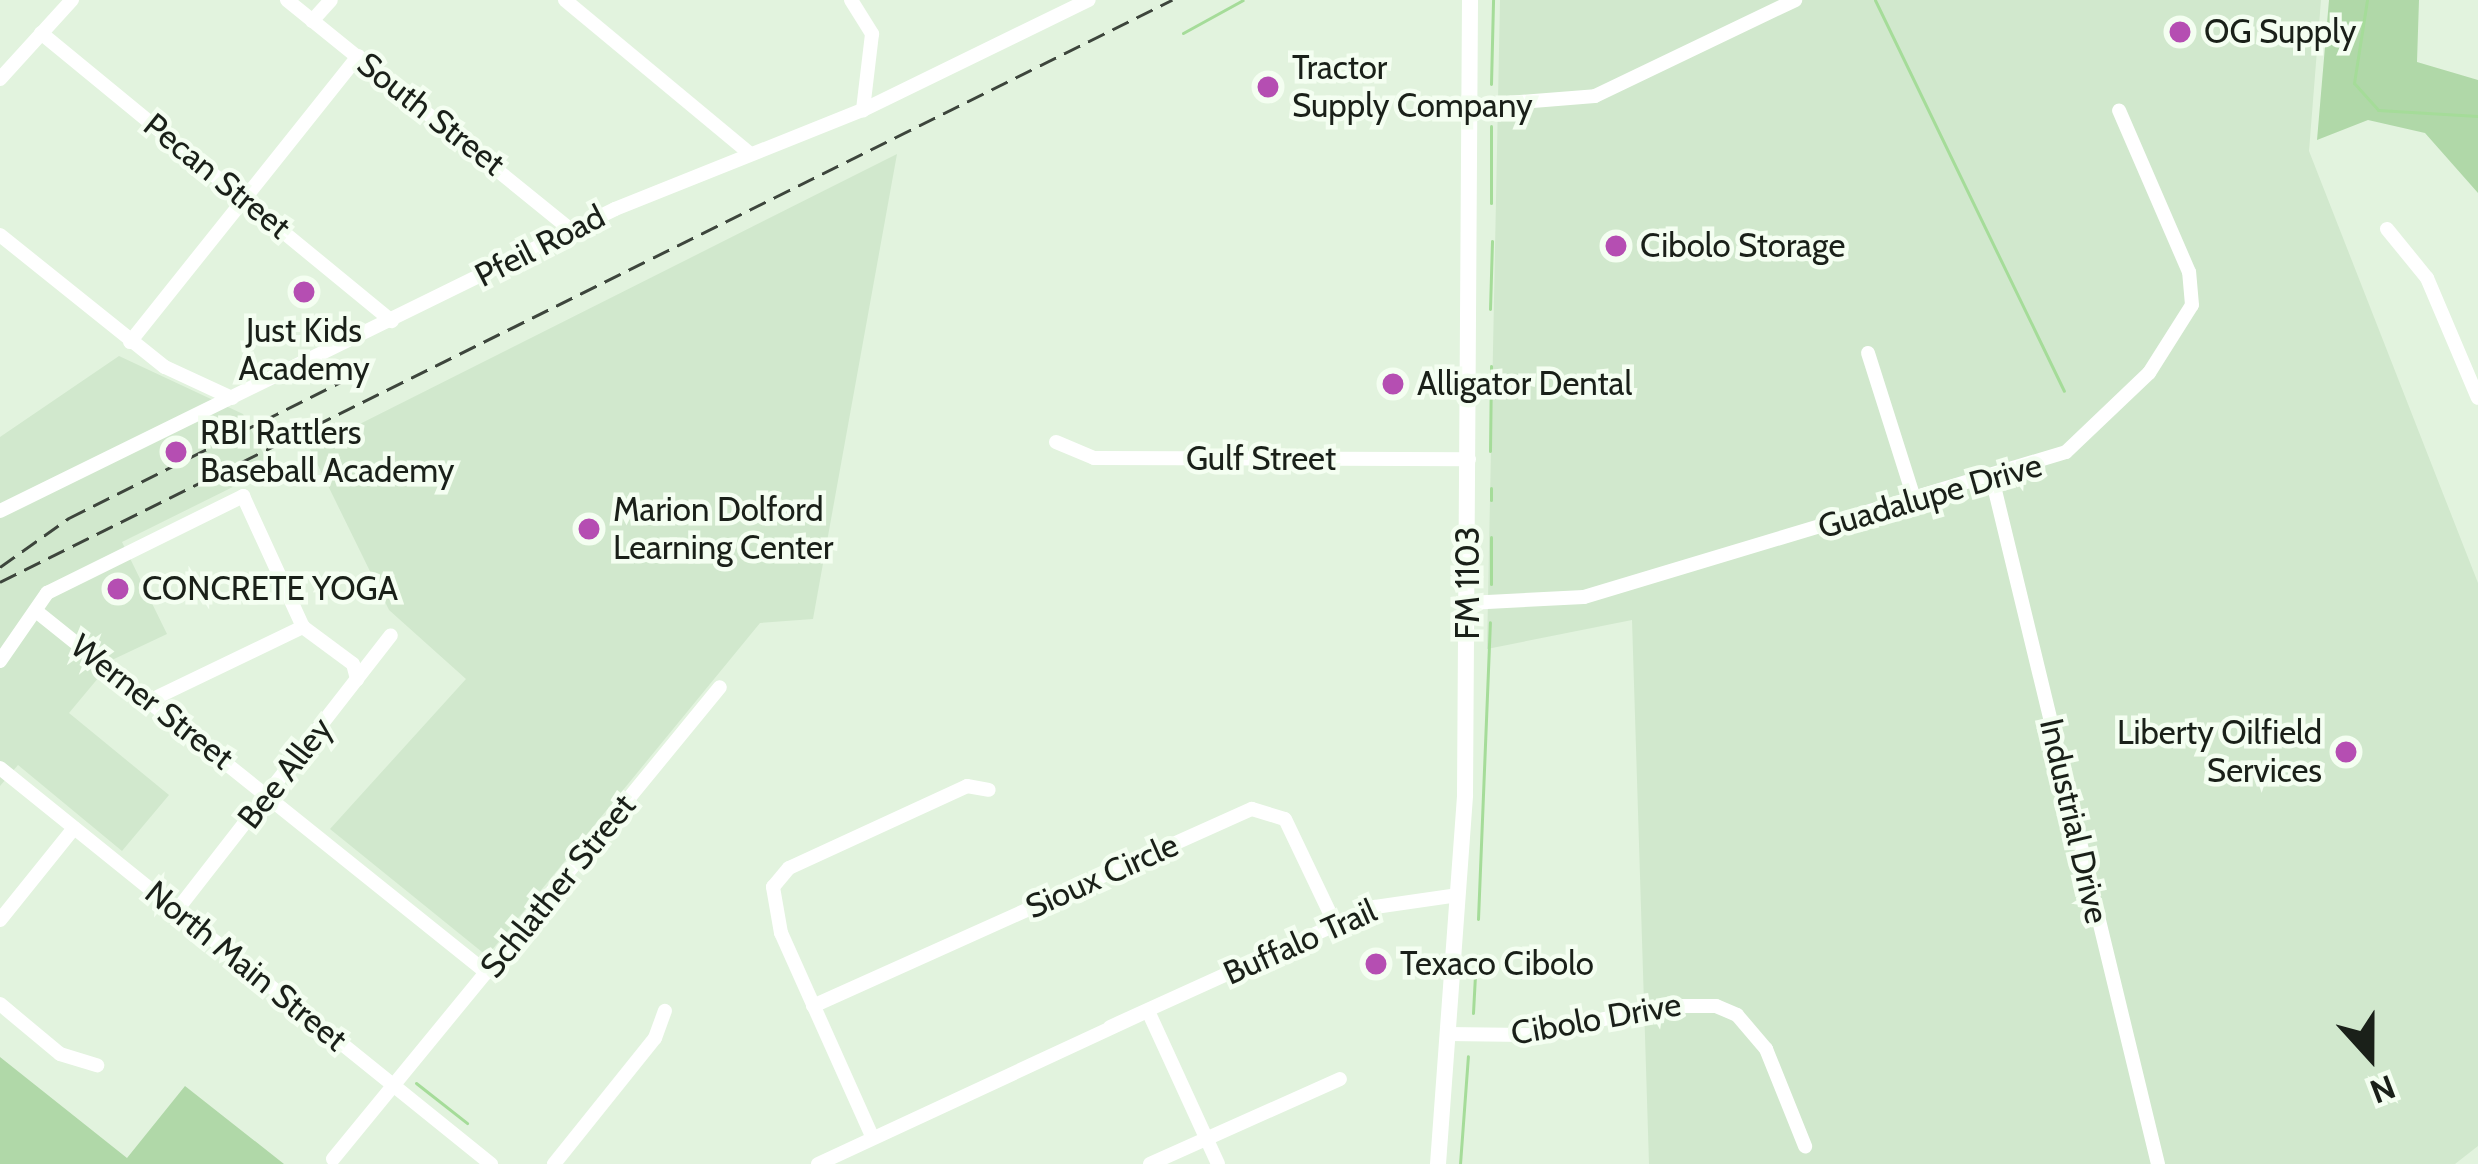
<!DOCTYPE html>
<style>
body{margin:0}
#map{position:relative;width:2478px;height:1164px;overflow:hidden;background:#e2f3de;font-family:Cabin,sans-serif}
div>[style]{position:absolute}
.built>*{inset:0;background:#d1e8cd}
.green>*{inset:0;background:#b0d8a8}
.stream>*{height:3px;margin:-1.5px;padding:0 1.5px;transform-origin:1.5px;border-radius:1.5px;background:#a5dc99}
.minor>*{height:14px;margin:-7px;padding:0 7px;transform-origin:7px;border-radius:7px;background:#fff}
.major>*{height:16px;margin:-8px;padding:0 8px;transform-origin:8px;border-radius:8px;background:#fff}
.rail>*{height:3px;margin-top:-1.5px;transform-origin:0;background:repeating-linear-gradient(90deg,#3d453c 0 18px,transparent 0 27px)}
.dots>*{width:33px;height:33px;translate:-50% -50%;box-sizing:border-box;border:6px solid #f4fef1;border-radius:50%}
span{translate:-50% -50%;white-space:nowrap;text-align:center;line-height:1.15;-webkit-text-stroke:9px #f4fef1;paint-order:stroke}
.poi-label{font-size:33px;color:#1a2019}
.left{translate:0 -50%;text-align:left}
.right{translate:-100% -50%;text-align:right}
.street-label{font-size:33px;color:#1a2019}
.north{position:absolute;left:2310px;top:996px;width:120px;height:120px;-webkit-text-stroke:9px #f4fef1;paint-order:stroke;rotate:159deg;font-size:33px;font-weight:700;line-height:48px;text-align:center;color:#1a2019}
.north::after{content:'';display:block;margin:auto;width:42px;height:54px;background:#1a2019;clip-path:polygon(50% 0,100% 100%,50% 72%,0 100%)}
</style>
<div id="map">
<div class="built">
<div style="clip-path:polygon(1500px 0,2321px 0,2309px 151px,2478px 583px,2478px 1146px,2455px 1164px,1649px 1164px,1632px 620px,1487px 649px)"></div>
<div style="clip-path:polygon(897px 154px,813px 619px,760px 623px,487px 956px,330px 829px,466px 679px,389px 610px,310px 449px)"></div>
<div style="clip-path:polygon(119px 356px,243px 414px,271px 468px,122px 542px,167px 634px,114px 659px,69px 713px,169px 795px,122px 851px,18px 765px,0 786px,0 437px)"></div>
</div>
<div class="green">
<div style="clip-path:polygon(2329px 0,2419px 0,2417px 62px,2478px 80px,2478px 193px,2425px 133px,2368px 120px,2317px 140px)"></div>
<div style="clip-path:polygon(0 1057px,127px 1158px,185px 1086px,284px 1164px,0 1164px)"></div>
</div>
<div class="stream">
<div style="left:1875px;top:0;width:434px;rotate:64.2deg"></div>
<div style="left:2367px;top:0;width:84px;rotate:98.9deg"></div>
<div style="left:2354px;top:83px;width:36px;rotate:48deg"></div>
<div style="left:2378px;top:110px;width:100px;rotate:3.4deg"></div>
<div style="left:1183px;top:33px;width:68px;rotate:-28.8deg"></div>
<div style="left:1491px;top:84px;width:84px;rotate:-88.6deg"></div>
<div style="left:1491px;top:126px;width:77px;rotate:90deg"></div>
<div style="left:1490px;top:309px;width:68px;rotate:-88.3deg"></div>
<div style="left:1490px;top:451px;width:85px;rotate:-89.3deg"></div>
<div style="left:1491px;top:500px;width:12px;rotate:-90deg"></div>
<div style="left:1491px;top:584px;width:47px;rotate:-90deg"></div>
<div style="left:1478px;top:919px;width:297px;rotate:-87.7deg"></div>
<div style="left:1473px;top:1013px;width:58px;rotate:-87deg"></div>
<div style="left:416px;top:1083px;width:65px;rotate:38.1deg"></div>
<div style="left:1460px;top:1164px;width:108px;rotate:-85.8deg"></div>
</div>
<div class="minor">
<div style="left:287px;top:0;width:367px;rotate:39deg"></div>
<div style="left:565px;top:0;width:238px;rotate:39.7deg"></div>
<div style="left:851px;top:0;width:40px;rotate:58deg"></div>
<div style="left:872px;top:34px;width:77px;rotate:96.8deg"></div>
<div style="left:312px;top:21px;width:28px;rotate:-48deg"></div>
<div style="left:41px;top:33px;width:454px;rotate:39.4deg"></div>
<div style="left:0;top:79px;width:107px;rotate:-47.7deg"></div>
<div style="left:1469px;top:106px;width:126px;rotate:-4.5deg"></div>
<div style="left:1595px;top:96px;width:222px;rotate:-25.6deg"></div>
<div style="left:2387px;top:229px;width:63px;rotate:50.8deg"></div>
<div style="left:2427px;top:278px;width:130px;rotate:67deg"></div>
<div style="left:0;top:235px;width:211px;rotate:38.7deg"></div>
<div style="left:165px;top:367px;width:74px;rotate:24.8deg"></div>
<div style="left:130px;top:342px;width:366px;rotate:-51.4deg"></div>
<div style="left:1868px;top:353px;width:155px;rotate:72.4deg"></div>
<div style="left:1056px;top:442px;width:41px;rotate:22.8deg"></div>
<div style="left:1094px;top:458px;width:375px;rotate:0.2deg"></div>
<div style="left:1992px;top:478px;width:706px;rotate:76.4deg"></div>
<div style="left:0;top:511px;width:685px;rotate:-26.15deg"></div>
<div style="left:615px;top:209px;width:267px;rotate:-21.8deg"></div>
<div style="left:863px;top:110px;width:251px;rotate:-26deg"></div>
<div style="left:1468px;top:603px;width:116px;rotate:-3deg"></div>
<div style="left:1584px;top:597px;width:503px;rotate:-16.74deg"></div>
<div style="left:2066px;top:452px;width:115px;rotate:-43.6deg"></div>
<div style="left:2149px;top:373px;width:80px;rotate:-57.7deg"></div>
<div style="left:2192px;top:305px;width:33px;rotate:-95deg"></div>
<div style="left:2189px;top:272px;width:176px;rotate:-113.4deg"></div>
<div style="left:36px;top:611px;width:578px;rotate:38.75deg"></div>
<div style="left:0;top:661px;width:83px;rotate:-55.3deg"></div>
<div style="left:47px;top:593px;width:219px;rotate:-26.3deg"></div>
<div style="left:243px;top:496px;width:144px;rotate:65.4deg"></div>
<div style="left:303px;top:627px;width:62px;rotate:36.5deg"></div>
<div style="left:353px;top:664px;width:16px;rotate:75deg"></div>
<div style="left:151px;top:700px;width:169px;rotate:-25.7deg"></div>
<div style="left:0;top:768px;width:631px;rotate:38.89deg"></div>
<div style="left:177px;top:910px;width:348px;rotate:-52.1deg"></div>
<div style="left:0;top:920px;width:118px;rotate:-51.2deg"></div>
<div style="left:0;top:1004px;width:78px;rotate:39.8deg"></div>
<div style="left:60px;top:1054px;width:39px;rotate:17deg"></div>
<div style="left:813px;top:1006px;width:481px;rotate:-24.2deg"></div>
<div style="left:1252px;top:809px;width:34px;rotate:17deg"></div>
<div style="left:1285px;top:819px;width:116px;rotate:64.5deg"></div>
<div style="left:1148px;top:1011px;width:168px;rotate:65.4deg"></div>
<div style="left:1110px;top:1027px;width:291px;rotate:-24.4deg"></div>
<div style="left:1375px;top:907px;width:84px;rotate:-8.2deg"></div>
<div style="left:1447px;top:1034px;width:86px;rotate:0.7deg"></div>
<div style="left:1533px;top:1035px;width:132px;rotate:-12.7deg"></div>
<div style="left:1662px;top:1006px;width:54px"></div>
<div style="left:1716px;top:1006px;width:23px;rotate:23deg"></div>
<div style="left:1737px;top:1015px;width:45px;rotate:49.5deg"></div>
<div style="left:1766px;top:1049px;width:105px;rotate:68.1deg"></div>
<div style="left:871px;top:1134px;width:220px;rotate:-114.1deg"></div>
<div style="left:781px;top:933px;width:47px;rotate:-99.9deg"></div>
<div style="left:773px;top:887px;width:25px;rotate:-50deg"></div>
<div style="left:789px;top:868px;width:196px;rotate:-24.7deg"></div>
<div style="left:967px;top:786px;width:22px;rotate:10deg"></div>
<div style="left:333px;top:1159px;width:610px;rotate:-50.65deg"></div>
<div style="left:554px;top:1164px;width:161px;rotate:-51.3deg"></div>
<div style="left:655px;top:1038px;width:29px;rotate:-70deg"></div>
<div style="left:818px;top:1164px;width:364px;rotate:-24.9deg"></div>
<div style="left:1150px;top:1164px;width:208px;rotate:-24.1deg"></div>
</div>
<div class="major">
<div style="left:1438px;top:1164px;width:370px;rotate:-85.8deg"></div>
<div style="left:1465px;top:795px;width:795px;rotate:-89.64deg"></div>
</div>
<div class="rail">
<div style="left:0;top:567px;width:85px;rotate:-35.4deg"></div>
<div style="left:69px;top:518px;width:322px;rotate:-26.6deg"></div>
<div style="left:0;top:582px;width:1309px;rotate:-26.41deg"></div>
</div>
<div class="dots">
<div style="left:2180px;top:32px;background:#b54eb2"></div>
<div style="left:1268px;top:87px;background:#b54eb2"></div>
<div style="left:1616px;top:246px;background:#b54eb2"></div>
<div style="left:304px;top:292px;background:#b54eb2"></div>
<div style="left:1393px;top:384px;background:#b54eb2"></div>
<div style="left:176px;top:452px;background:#b54eb2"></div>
<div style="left:589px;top:529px;background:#b54eb2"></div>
<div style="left:118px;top:589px;background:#b54eb2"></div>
<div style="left:2346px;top:752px;background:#b54eb2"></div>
<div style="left:1376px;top:964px;background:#b54eb2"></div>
</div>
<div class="poi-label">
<span class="left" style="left:2204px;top:32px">OG Supply</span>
<span class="left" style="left:1292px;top:87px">Tractor<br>Supply Company</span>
<span class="left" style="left:1640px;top:246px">Cibolo Storage</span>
<span style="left:304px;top:350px">Just Kids<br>Academy</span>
<span class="left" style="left:1417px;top:384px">Alligator Dental</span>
<span class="left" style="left:200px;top:452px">RBI Rattlers<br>Baseball Academy</span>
<span class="left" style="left:613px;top:529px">Marion Dolford<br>Learning Center</span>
<span class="left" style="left:142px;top:589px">CONCRETE YOGA</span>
<span class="right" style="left:2322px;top:752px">Liberty Oilfield<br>Services</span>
<span class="left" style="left:1400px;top:964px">Texaco Cibolo</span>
</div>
<div class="street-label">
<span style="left:431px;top:114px;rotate:38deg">South Street</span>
<span style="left:217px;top:176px;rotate:39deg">Pecan Street</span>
<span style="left:540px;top:246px;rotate:-27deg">Pfeil Road</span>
<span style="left:1261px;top:459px">Gulf Street</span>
<span style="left:1930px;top:496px;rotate:-16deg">Guadalupe Drive</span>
<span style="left:1468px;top:583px;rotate:-90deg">FM 1103</span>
<span style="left:152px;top:702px;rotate:38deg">Werner Street</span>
<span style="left:285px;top:773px;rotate:-52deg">Bee Alley</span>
<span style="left:2074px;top:821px;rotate:77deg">Industrial Drive</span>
<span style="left:1102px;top:876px;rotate:-24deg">Sioux Circle</span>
<span style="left:558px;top:886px;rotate:-51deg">Schlather Street</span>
<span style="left:1300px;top:942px;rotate:-24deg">Buffalo Trail</span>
<span style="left:246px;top:966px;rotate:39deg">North Main Street</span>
<span style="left:1596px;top:1019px;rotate:-10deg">Cibolo Drive</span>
</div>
<div class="north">N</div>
</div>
